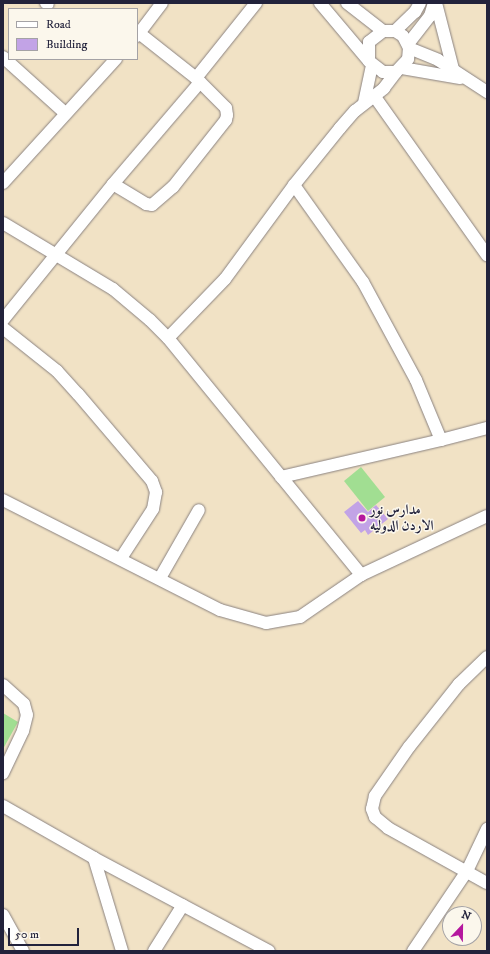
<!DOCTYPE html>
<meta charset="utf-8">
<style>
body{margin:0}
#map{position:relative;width:490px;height:954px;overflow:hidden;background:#f1e2c5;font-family:"IM FELL DW Pica",Amiri,serif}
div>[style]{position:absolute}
.green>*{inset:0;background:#a1de92}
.building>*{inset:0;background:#c2a3e6}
.roads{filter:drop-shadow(0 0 1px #8a8280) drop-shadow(0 0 1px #8a8280)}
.minor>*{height:12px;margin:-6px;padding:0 6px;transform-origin:6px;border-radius:6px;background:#fff}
.dots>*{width:11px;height:11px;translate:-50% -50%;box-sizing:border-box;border:2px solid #fbf7ec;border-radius:50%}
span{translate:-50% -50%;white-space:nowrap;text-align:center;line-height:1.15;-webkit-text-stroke:3px #fbf7ec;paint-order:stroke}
.poi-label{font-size:14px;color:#22223b;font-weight:700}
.left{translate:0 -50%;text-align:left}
.frame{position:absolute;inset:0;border:4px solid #22223b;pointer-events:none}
.legend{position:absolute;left:8px;top:8px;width:130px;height:52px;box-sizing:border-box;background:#fbf7ec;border:1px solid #a4a2a5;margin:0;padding:5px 7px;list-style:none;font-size:12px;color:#22223b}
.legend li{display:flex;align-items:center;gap:8px;height:20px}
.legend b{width:20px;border:1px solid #a4a2a5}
.north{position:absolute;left:442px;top:906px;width:40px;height:40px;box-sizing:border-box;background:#fbf7ec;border:1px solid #a4a2a5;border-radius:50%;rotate:22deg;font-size:11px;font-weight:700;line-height:16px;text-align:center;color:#22223b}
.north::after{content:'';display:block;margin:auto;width:14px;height:18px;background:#b5179e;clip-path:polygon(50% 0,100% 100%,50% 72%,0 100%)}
.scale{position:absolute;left:8px;top:928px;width:71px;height:18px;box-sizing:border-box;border:2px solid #22223b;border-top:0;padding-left:5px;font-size:12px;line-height:14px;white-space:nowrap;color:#22223b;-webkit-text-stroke:3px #fbf7ec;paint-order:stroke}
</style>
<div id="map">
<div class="green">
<div style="clip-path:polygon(361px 467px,385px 497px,368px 511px,344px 481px)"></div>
<div style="clip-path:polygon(3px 713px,18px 722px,3px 749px)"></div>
</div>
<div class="building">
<div style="clip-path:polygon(358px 501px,368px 512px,376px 505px,388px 519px,368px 535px,365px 530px,361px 533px,344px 512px)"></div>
</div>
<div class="roads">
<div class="minor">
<div style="left:46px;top:3px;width:2px;rotate:27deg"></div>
<div style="left:320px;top:3px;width:75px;rotate:49.9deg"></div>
<div style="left:347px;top:3px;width:46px;rotate:37.9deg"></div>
<div style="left:383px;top:31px;width:12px"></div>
<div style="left:395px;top:31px;width:9px;rotate:32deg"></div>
<div style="left:403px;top:36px;width:13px;rotate:63deg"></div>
<div style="left:409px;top:48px;width:11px;rotate:95deg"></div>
<div style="left:408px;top:59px;width:18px;rotate:133deg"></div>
<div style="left:396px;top:72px;width:13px;rotate:180deg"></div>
<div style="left:383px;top:72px;width:18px;rotate:-142deg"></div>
<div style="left:369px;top:61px;width:19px;rotate:-90deg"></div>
<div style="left:369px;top:42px;width:18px;rotate:-38deg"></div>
<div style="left:436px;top:3px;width:68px;rotate:75.6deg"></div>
<div style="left:395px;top:31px;width:28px;rotate:-44deg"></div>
<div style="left:415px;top:12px;width:10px;rotate:-61deg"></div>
<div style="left:137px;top:36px;width:41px;rotate:-52.9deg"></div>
<div style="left:408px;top:44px;width:36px;rotate:-52deg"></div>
<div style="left:430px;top:16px;width:14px;rotate:-73deg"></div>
<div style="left:409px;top:48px;width:31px;rotate:22deg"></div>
<div style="left:438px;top:60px;width:59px;rotate:33.1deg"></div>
<div style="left:3px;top:57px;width:84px;rotate:42.1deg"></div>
<div style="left:402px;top:68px;width:59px;rotate:9.8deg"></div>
<div style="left:196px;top:78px;width:96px;rotate:-51.3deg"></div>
<div style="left:375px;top:97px;width:194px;rotate:54.7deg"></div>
<div style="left:364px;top:103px;width:39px;rotate:-78deg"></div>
<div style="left:3px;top:183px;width:168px;rotate:-47.7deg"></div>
<div style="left:113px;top:184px;width:39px;rotate:31deg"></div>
<div style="left:146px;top:204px;width:6px;rotate:9deg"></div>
<div style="left:152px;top:205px;width:28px;rotate:-41deg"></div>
<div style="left:173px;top:187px;width:85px;rotate:-51.7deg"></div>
<div style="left:226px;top:120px;width:5px;rotate:-79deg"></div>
<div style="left:227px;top:115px;width:7px;rotate:-98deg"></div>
<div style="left:226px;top:108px;width:42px;rotate:-135deg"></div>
<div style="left:196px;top:78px;width:73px;rotate:-141.7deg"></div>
<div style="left:294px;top:185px;width:119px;rotate:54.6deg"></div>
<div style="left:363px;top:282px;width:111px;rotate:61.6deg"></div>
<div style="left:416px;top:380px;width:65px;rotate:67.4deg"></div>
<div style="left:441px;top:440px;width:48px;rotate:-14.6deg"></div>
<div style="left:3px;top:223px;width:128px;rotate:31deg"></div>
<div style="left:113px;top:289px;width:48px;rotate:40deg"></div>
<div style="left:150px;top:320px;width:25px;rotate:45deg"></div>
<div style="left:168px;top:338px;width:306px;rotate:50.8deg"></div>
<div style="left:3px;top:320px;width:175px;rotate:-51deg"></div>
<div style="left:113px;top:184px;width:134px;rotate:-49.5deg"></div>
<div style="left:3px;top:328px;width:69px;rotate:38.5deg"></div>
<div style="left:57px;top:371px;width:31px;rotate:48deg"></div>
<div style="left:78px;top:394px;width:114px;rotate:49.6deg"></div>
<div style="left:152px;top:481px;width:12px;rotate:70deg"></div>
<div style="left:156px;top:492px;width:17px;rotate:100deg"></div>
<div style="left:153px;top:509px;width:59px;rotate:123.1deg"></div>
<div style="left:168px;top:338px;width:82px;rotate:-46deg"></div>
<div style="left:225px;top:279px;width:117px;rotate:-53.7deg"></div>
<div style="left:294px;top:185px;width:73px;rotate:-51.1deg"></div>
<div style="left:340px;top:128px;width:23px;rotate:-49deg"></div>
<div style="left:355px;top:111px;width:37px;rotate:-38deg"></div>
<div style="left:384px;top:88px;width:20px;rotate:-53deg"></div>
<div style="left:281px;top:477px;width:164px;rotate:-13deg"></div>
<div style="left:3px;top:500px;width:243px;rotate:26.9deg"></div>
<div style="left:220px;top:610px;width:48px;rotate:15.8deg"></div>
<div style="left:266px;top:623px;width:35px;rotate:-10deg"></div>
<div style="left:300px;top:617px;width:74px;rotate:-34.5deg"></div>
<div style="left:361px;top:575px;width:139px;rotate:-25.1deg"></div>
<div style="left:160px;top:578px;width:78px;rotate:-60.2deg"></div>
<div style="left:487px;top:657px;width:39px;rotate:136deg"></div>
<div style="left:459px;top:684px;width:80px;rotate:128.4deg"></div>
<div style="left:409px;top:747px;width:60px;rotate:124.8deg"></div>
<div style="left:375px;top:796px;width:13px;rotate:103deg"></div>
<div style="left:372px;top:809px;width:9px;rotate:69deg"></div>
<div style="left:375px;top:817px;width:17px;rotate:40deg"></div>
<div style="left:388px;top:828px;width:113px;rotate:29.1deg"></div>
<div style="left:3px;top:685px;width:28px;rotate:42deg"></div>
<div style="left:24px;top:704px;width:11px;rotate:75deg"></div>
<div style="left:27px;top:715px;width:16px;rotate:104deg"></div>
<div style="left:23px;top:731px;width:47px;rotate:115.5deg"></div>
<div style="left:3px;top:806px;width:105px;rotate:29.7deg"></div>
<div style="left:94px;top:858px;width:198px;rotate:28deg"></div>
<div style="left:94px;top:858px;width:97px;rotate:73.2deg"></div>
<div style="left:3px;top:915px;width:41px;rotate:60.9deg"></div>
<div style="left:154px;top:951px;width:54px;rotate:-57.8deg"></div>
<div style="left:413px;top:951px;width:97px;rotate:-56deg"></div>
<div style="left:467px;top:871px;width:47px;rotate:-64.5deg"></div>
</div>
</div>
<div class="dots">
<div style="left:362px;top:518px;background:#b5179e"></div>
</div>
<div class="poi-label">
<span class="left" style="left:370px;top:518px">مدارس نور<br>الاردن الدوليه</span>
</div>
<div class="frame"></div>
<ul class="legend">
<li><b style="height:5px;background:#fff"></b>Road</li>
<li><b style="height:11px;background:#c2a3e6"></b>Building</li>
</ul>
<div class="north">N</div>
<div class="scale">50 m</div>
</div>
